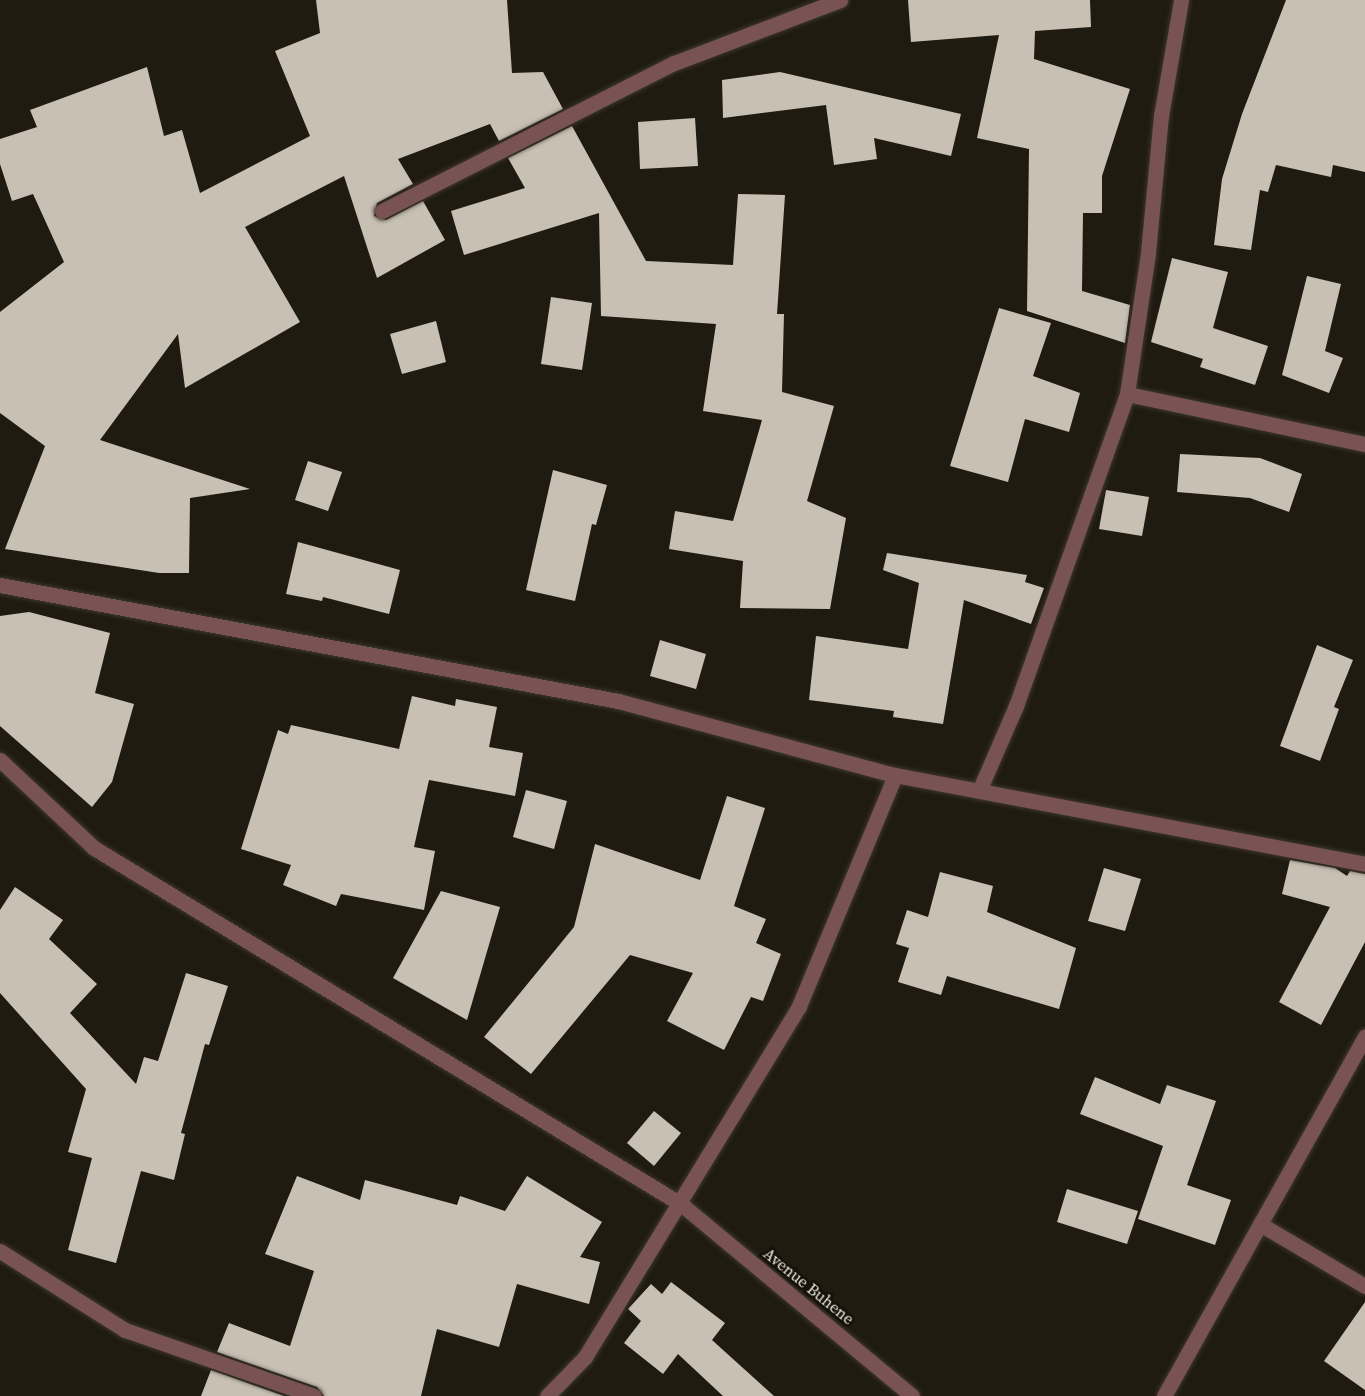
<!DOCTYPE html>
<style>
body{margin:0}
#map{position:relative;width:1365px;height:1396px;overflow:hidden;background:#201b11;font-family:"Source Serif 4",serif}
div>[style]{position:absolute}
.building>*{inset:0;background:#c7c0b3}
.roads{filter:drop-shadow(0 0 2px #3c372e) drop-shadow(0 0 2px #3c372e)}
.minor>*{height:15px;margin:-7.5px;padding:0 7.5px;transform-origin:7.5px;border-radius:7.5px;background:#795352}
span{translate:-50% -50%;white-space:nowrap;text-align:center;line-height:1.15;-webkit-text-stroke:6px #171209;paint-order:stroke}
.street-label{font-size:16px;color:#eae6e0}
</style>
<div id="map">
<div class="building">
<div style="clip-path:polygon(316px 0,507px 0,512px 73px,543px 72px,563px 109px,499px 141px,490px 124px,398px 159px,413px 184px,377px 203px,374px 216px,386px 220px,423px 201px,445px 240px,377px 278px,344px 176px,245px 227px,300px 322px,185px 388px,178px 334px,100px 440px,250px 489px,190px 498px,189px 573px,159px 573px,5px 549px,45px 446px,0 413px,0 312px,64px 262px,33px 194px,12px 201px,0 164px,0 139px,37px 127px,30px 110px,147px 67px,164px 136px,182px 130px,200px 193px,310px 136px,275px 51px,320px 33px)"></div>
<div style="clip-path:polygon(908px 0,1090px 0,1091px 27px,1035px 31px,1034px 59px,1130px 89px,1102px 176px,1102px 213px,1083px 213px,1082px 291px,1130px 305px,1125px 343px,1027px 311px,1029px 149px,977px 138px,999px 35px,911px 42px)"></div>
<div style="clip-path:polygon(1286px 0,1365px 0,1365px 172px,1333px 165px,1331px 177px,1276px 165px,1268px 192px,1260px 190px,1251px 250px,1214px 245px,1222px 179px,1242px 114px)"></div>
<div style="clip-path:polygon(780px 72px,961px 114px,951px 156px,874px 138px,877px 159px,834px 165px,826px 105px,723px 118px,722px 80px)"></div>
<div style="clip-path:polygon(695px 118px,698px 166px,640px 169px,638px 122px)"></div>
<div style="clip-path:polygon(572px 126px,646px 261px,733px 265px,738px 194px,785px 195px,777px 314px,784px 314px,782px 392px,834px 406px,807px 501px,846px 518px,830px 609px,740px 608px,743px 561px,669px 549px,675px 511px,733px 521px,762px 420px,703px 411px,716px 324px,601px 316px,599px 213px,464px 255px,451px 211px,525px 188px,508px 158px)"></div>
<div style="clip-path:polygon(1172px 258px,1228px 272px,1213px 328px,1268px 346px,1255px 385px,1200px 367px,1203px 359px,1151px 342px)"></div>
<div style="clip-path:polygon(1307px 276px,1341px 284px,1325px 351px,1343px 358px,1329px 393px,1282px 375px)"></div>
<div style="clip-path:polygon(551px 297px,592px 303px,582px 370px,541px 364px)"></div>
<div style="clip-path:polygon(999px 308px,1051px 323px,1033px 376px,1080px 393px,1069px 432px,1025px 419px,1008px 482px,950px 466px)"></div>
<div style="clip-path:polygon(436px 321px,446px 362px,402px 374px,390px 334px)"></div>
<div style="clip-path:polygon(1180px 454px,1260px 458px,1302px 474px,1289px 512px,1250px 498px,1177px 492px)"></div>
<div style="clip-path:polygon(308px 461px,342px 472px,328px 511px,295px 500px)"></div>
<div style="clip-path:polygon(553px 470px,607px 485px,596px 525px,592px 524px,575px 601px,526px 590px)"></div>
<div style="clip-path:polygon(1106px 490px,1149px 497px,1142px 536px,1099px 529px)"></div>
<div style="clip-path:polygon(298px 542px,400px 570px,389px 614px,323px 597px,322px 601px,286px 594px)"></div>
<div style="clip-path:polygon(887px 553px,1027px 575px,1025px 582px,1044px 588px,1031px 624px,964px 600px,943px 724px,893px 717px,894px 711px,809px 700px,816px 636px,908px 649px,919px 583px,883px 570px)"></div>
<div style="clip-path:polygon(29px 612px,110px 633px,95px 693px,134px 704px,112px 782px,92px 807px,0 726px,0 616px)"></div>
<div style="clip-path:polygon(660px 640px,706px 654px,696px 689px,650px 676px)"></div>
<div style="clip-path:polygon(1317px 645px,1353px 660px,1334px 707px,1339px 709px,1320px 761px,1280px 746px)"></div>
<div style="clip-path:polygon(412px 696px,455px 706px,456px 699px,497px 707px,489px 747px,523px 753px,515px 796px,429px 780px,414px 847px,435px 851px,424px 910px,341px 894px,336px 906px,283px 885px,291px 865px,241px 849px,278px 730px,288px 734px,291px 725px,399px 749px)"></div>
<div style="clip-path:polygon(526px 790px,567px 801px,554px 849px,513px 837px)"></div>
<div style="clip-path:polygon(727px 796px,765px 808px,734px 906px,766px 919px,756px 943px,781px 954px,763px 1001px,751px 997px,724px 1050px,667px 1021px,693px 973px,630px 955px,531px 1074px,484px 1037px,574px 927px,595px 844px,700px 880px)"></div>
<div style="clip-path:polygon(1290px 860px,1335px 868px,1347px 876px,1350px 871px,1365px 874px,1365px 942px,1321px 1025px,1279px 1002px,1330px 907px,1282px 894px)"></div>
<div style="clip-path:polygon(1104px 868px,1141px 879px,1125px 931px,1088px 921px)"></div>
<div style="clip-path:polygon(940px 872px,993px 886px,987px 912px,1076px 948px,1059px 1009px,947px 976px,941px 995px,898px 982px,909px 948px,896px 944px,907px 910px,928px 917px)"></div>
<div style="clip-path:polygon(15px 887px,63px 920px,49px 939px,97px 984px,70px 1013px,136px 1084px,144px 1057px,158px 1061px,186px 973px,228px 986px,209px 1045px,205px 1044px,181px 1133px,185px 1134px,174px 1180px,141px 1171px,116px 1263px,68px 1250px,92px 1158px,68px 1152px,86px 1089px,0 993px,0 910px)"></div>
<div style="clip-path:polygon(441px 891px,500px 907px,467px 1020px,393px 978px)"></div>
<div style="clip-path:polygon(1095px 1077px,1160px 1104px,1167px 1085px,1216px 1101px,1187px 1185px,1231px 1200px,1215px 1245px,1138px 1219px,1163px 1146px,1080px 1114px)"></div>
<div style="clip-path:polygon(654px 1111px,681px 1133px,654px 1166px,627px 1143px)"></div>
<div style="clip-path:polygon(297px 1176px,360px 1200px,365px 1180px,457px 1205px,460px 1196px,505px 1211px,527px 1176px,602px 1222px,580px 1257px,600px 1262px,589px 1304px,517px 1284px,499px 1347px,437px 1329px,421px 1396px,324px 1396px,317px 1387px,217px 1352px,229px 1323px,290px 1346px,314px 1271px,265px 1254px)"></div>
<div style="clip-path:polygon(1067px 1189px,1138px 1211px,1127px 1244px,1057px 1222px)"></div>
<div style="clip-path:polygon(671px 1282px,725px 1323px,712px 1340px,774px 1396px,723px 1396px,678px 1354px,663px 1374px,624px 1343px,641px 1321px,628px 1309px,651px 1284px,662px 1294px)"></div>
<div style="clip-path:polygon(1365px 1302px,1365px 1390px,1324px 1361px)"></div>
<div style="clip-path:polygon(211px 1370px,284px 1396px,201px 1396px)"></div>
</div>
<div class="roads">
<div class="minor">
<div style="left:382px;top:211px;width:327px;rotate:-26.9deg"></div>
<div style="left:674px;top:63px;width:178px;rotate:-20.8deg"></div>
<div style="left:1127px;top:394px;width:243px;rotate:11.9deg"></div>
<div style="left:0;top:585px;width:629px;rotate:10.63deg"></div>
<div style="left:618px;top:701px;width:287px;rotate:15deg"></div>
<div style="left:895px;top:775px;width:478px;rotate:10.7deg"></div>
<div style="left:0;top:760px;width:129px;rotate:43.1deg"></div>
<div style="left:94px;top:848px;width:687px;rotate:31.24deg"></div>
<div style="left:681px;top:1204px;width:300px;rotate:39.7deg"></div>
<div style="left:979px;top:791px;width:93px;rotate:-66.5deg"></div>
<div style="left:1016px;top:706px;width:331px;rotate:-70.4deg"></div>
<div style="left:1127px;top:394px;width:143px;rotate:-81.5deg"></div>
<div style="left:1148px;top:253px;width:138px;rotate:-84.6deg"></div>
<div style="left:1161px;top:116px;width:118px;rotate:-80.2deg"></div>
<div style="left:1260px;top:1224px;width:122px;rotate:30.6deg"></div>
<div style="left:0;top:1251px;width:148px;rotate:32.3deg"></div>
<div style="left:125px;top:1330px;width:200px;rotate:19.2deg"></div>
<div style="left:547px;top:1396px;width:54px;rotate:-45.7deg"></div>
<div style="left:585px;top:1357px;width:411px;rotate:-58.6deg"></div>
<div style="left:799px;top:1006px;width:250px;rotate:-67.4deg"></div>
<div style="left:1164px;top:1396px;width:412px;rotate:-60.8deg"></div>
</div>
</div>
<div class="street-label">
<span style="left:809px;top:1286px;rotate:39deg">Avenue Buhene</span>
</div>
</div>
